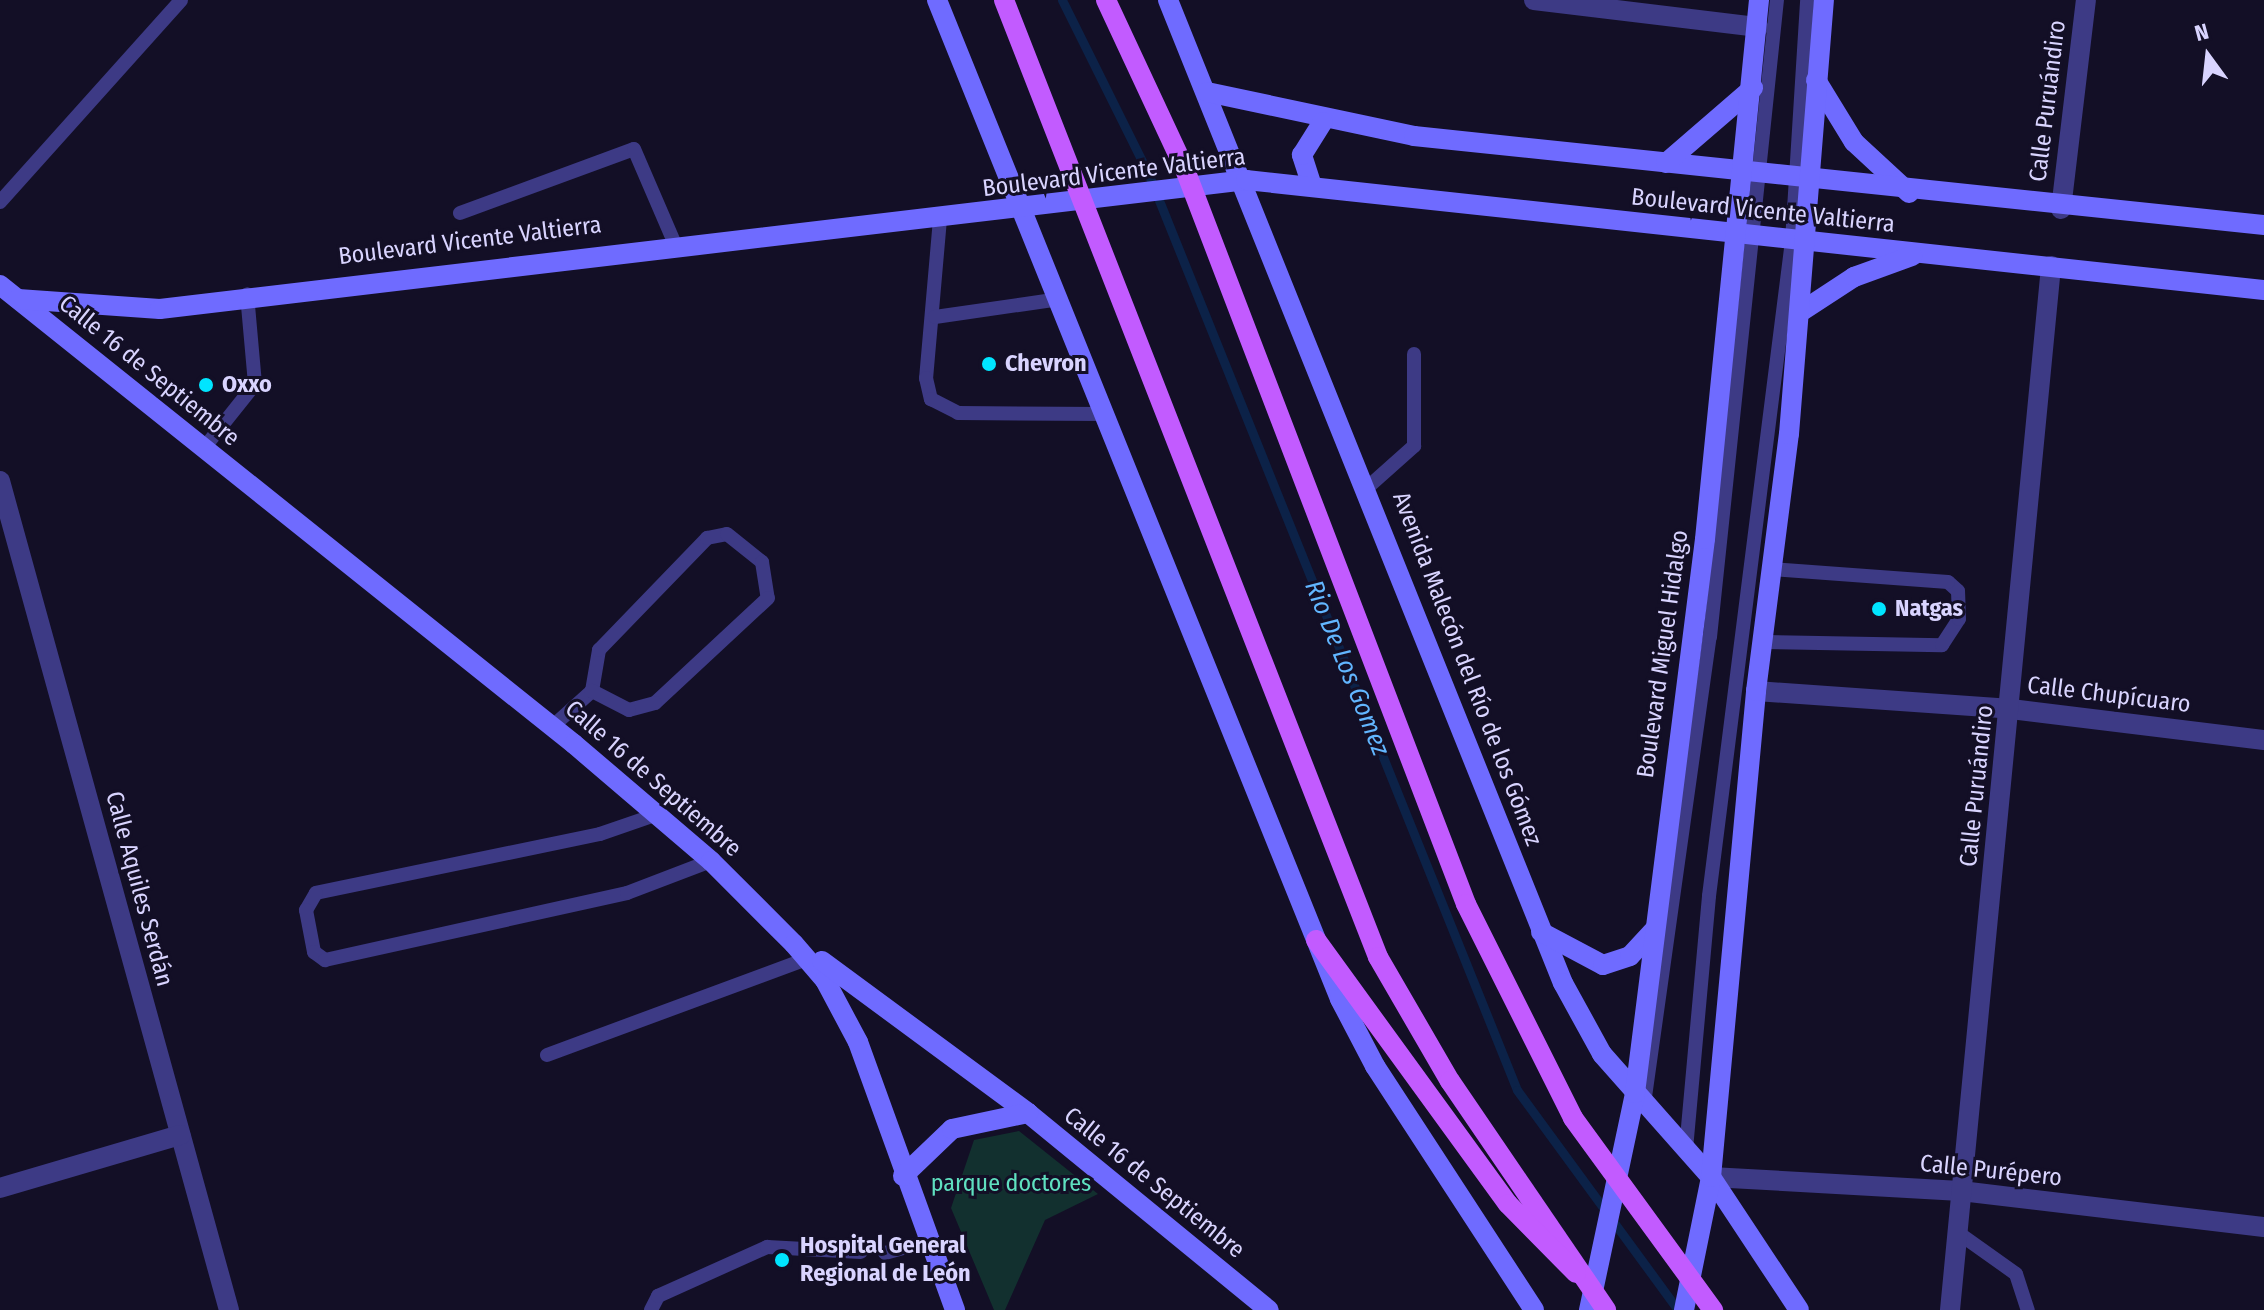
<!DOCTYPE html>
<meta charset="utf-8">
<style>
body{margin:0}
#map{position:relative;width:2264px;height:1310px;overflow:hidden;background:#130f26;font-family:"Fira Sans Condensed",sans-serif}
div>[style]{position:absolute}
.green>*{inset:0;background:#12302f}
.stream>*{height:9px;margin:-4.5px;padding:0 4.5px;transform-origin:4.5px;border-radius:4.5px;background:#0c2248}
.lane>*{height:14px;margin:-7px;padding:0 7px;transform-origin:7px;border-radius:7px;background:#3d3a85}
.street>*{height:20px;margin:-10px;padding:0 10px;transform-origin:10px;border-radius:10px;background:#3d3a85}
.secondary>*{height:20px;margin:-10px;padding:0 10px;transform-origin:10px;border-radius:10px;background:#6f6bff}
.primary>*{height:20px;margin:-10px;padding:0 10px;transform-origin:10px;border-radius:10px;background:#c25bff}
.dots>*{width:22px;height:22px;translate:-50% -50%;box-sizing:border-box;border:4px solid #130f26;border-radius:50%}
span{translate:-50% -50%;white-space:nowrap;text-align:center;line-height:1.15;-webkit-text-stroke:6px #130f26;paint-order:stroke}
.street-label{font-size:24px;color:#d9d4ff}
.poi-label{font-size:24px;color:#d9d4ff;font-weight:700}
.left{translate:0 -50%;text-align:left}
.park-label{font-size:24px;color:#5fe0c0}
.water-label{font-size:26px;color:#62b6ff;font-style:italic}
.north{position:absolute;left:2168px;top:16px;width:80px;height:80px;-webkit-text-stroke:6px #130f26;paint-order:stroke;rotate:345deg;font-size:22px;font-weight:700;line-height:32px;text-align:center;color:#d9d4ff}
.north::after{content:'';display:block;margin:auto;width:28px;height:36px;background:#d9d4ff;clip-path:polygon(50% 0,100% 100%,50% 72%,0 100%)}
</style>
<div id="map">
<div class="green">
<div style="clip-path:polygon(1019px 1131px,1098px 1194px,1045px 1220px,1005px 1310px,994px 1310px,951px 1208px,974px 1140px)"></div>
</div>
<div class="stream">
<div style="left:1062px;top:0;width:193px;rotate:63.6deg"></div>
<div style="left:1148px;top:173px;width:988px;rotate:68.08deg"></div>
<div style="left:1517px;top:1090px;width:273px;rotate:53.8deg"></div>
</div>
<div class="lane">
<div style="left:0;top:202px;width:271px;rotate:-48.1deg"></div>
<div style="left:460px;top:213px;width:185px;rotate:-20.2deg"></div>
<div style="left:634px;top:149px;width:101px;rotate:66.7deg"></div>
<div style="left:940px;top:219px;width:160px;rotate:95deg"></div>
<div style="left:926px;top:378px;width:22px;rotate:77deg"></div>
<div style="left:931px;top:399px;width:30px;rotate:27deg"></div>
<div style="left:958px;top:413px;width:146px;rotate:0.4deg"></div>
<div style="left:935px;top:317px;width:126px;rotate:-8.2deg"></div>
<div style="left:204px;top:448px;width:82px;rotate:-51.4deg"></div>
<div style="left:255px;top:384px;width:90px;rotate:-95.1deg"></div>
<div style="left:1368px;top:487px;width:62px;rotate:-41.7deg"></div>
<div style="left:1414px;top:446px;width:92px;rotate:-90deg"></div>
<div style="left:1762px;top:642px;width:180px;rotate:1deg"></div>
<div style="left:1942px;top:645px;width:31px;rotate:-57deg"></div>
<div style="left:1959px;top:619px;width:28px;rotate:-92deg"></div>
<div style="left:1958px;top:591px;width:13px;rotate:-138deg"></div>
<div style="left:1948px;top:582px;width:178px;rotate:-175.8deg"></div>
<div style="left:553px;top:726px;width:52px;rotate:-41.9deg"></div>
<div style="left:592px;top:691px;width:42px;rotate:-80.3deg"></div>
<div style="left:599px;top:650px;width:156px;rotate:-46deg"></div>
<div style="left:707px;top:538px;width:20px;rotate:-11deg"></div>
<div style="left:727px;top:534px;width:45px;rotate:38.7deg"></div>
<div style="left:762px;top:562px;width:36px;rotate:81deg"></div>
<div style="left:768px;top:598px;width:154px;rotate:137.1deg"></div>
<div style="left:655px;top:703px;width:27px;rotate:165deg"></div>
<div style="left:629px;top:710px;width:42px;rotate:-152.8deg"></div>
<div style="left:658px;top:814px;width:61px;rotate:161deg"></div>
<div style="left:600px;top:834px;width:290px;rotate:168.3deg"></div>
<div style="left:316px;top:893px;width:20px;rotate:120deg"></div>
<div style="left:306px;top:910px;width:43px;rotate:79.2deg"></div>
<div style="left:314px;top:952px;width:14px;rotate:36deg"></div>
<div style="left:325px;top:960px;width:309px;rotate:-12.5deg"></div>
<div style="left:627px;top:893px;width:90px;rotate:-20.9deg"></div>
<div style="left:547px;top:1055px;width:277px;rotate:-20.3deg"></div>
<div style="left:1644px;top:1104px;width:472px;rotate:-82deg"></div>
<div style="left:1710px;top:637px;width:641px;rotate:-84deg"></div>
<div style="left:1686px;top:1149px;width:254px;rotate:-84.8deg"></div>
<div style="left:1709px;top:896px;width:660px;rotate:-82.78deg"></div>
<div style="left:1792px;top:241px;width:241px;rotate:-86.4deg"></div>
<div style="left:1957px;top:1232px;width:72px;rotate:35.4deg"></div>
<div style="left:2016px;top:1274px;width:38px;rotate:72deg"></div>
<div style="left:885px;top:1253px;width:45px;rotate:-15.6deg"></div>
<div style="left:651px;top:1310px;width:16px;rotate:-63deg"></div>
<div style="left:658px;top:1296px;width:120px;rotate:-24.2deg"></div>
<div style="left:767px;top:1247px;width:94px;rotate:3deg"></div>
</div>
<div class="street">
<div style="left:1534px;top:0;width:226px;rotate:6.9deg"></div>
<div style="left:2061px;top:209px;width:210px;rotate:-83.2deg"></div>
<div style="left:0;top:481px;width:860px;rotate:74.56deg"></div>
<div style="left:1756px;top:691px;width:256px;rotate:4deg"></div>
<div style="left:2011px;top:709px;width:255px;rotate:7deg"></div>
<div style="left:1711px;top:1177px;width:250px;rotate:3.2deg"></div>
<div style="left:1961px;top:1191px;width:305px;rotate:6.8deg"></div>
<div style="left:0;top:1188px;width:188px;rotate:-16.4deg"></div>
<div style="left:1950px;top:1310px;width:1049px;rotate:-84.47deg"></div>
</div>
<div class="secondary">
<div style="left:937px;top:0;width:1077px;rotate:68.03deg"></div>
<div style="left:1340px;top:999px;width:76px;rotate:62.4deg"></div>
<div style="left:1375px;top:1066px;width:291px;rotate:56.9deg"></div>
<div style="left:1168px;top:0;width:1059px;rotate:68.11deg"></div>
<div style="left:1563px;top:983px;width:81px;rotate:61.2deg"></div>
<div style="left:1602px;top:1054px;width:164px;rotate:48.5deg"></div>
<div style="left:1711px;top:1177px;width:159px;rotate:56.5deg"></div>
<div style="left:1816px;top:80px;width:73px;rotate:58.5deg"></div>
<div style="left:1854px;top:142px;width:75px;rotate:42.8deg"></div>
<div style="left:1207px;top:92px;width:212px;rotate:12deg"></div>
<div style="left:1414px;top:136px;width:855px;rotate:5.98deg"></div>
<div style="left:1666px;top:163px;width:115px;rotate:-40.8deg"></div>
<div style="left:1312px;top:186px;width:33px;rotate:-108deg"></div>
<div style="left:1302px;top:155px;width:39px;rotate:-58deg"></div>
<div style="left:0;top:285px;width:735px;rotate:38.65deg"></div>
<div style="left:574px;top:744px;width:180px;rotate:40.5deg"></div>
<div style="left:711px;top:861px;width:117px;rotate:45deg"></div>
<div style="left:794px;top:944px;width:48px;rotate:49.3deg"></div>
<div style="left:825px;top:980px;width:70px;rotate:62deg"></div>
<div style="left:858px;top:1042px;width:285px;rotate:70.1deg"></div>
<div style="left:18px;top:299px;width:142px;rotate:4deg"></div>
<div style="left:160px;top:309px;width:1094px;rotate:-6.77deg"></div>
<div style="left:1246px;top:180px;width:1024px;rotate:6.17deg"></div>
<div style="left:1799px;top:313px;width:66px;rotate:-33.2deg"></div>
<div style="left:1854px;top:277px;width:62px;rotate:-19.9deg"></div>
<div style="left:1541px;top:932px;width:70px;rotate:28deg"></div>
<div style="left:1603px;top:965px;width:28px;rotate:-18deg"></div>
<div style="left:1630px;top:956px;width:35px;rotate:-47deg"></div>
<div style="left:822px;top:961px;width:256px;rotate:36.4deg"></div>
<div style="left:1028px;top:1113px;width:311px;rotate:39.3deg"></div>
<div style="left:903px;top:1176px;width:68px;rotate:-43.8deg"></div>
<div style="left:952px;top:1129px;width:78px;rotate:-11.9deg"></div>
<div style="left:1589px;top:1310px;width:222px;rotate:-78deg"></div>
<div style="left:1635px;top:1093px;width:558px;rotate:-82.8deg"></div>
<div style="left:1705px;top:539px;width:542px;rotate:-84.28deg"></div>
<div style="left:1684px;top:1310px;width:136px;rotate:-78.5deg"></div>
<div style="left:1711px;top:1177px;width:488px;rotate:-84.7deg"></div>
<div style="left:1756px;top:691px;width:259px;rotate:-82.7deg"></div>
<div style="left:1789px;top:434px;width:435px;rotate:-85.4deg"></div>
</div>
<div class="primary">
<div style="left:1004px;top:0;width:1027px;rotate:68.65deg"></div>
<div style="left:1378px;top:957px;width:143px;rotate:59.9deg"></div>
<div style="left:1450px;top:1081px;width:277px;rotate:55.7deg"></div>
<div style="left:1106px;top:0;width:184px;rotate:65deg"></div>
<div style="left:1184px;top:167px;width:789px;rotate:69.06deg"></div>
<div style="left:1466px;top:904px;width:239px;rotate:63.4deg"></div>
<div style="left:1573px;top:1118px;width:238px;rotate:53.9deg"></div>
<div style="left:1316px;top:940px;width:326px;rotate:54deg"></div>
<div style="left:1508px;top:1204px;width:97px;rotate:45.4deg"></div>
</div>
<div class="dots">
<div style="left:989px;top:364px;background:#00e5ff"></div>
<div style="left:206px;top:385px;background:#00e5ff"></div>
<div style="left:1879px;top:609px;background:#00e5ff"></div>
<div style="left:782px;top:1260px;background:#00e5ff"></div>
</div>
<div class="street-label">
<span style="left:2048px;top:101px;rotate:-83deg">Calle Puruándiro</span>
<span style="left:1114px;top:173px;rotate:-7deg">Boulevard Vicente Valtierra</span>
<span style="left:1763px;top:211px;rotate:6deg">Boulevard Vicente Valtierra</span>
<span style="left:470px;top:241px;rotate:-7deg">Boulevard Vicente Valtierra</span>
<span style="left:149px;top:371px;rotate:39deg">Calle 16 de Septiembre</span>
<span style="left:1663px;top:654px;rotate:-82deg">Boulevard Miguel Hidalgo</span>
<span style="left:1467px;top:669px;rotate:69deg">Avenida Malecón del Río de los Gómez</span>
<span style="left:2109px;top:695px;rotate:7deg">Calle Chupícuaro</span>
<span style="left:653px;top:779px;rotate:41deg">Calle 16 de Septiembre</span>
<span style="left:1977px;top:786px;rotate:-84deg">Calle Puruándiro</span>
<span style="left:139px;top:889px;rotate:75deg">Calle Aquiles Serdán</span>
<span style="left:1991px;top:1171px;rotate:6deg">Calle Purépero</span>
<span style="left:1154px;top:1183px;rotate:39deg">Calle 16 de Septiembre</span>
</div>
<div class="poi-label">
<span class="left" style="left:1005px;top:364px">Chevron</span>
<span class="left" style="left:222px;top:385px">Oxxo</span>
<span class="left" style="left:1895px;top:609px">Natgas</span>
<span class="left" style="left:800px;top:1260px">Hospital General<br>Regional de León</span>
</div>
<div class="park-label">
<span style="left:1011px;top:1184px">parque doctores</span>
</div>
<div class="water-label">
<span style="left:1347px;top:668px;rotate:68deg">Rio De Los Gomez</span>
</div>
<div class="north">N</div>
</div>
